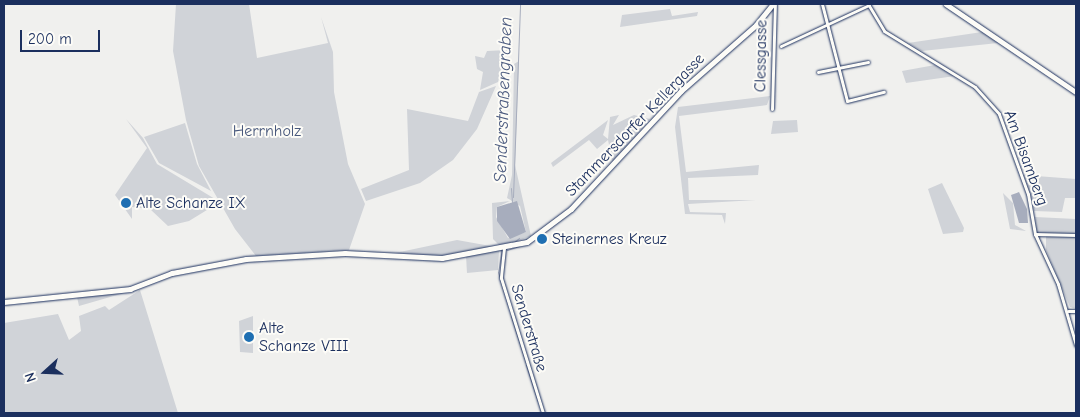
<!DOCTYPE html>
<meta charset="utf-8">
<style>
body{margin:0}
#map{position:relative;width:1080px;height:417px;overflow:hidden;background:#f0f0ee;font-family:"Comic Neue",sans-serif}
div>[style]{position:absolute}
.green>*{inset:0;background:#d0d3d8}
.water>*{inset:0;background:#a7adbd}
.stream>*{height:1px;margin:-0.5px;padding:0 0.5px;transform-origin:0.5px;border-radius:0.5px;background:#a7adbd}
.roads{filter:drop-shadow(0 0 1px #1b2f5e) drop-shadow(0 0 1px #1b2f5e)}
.street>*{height:3px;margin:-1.5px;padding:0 1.5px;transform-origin:1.5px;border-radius:1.5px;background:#fdfcf7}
.secondary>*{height:4.5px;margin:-2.25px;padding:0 2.25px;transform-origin:2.25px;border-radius:2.25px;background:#fdfcf7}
.dots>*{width:14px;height:14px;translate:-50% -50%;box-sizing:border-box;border:2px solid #fdfcf7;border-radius:50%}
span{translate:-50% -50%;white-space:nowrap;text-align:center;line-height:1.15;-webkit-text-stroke:4px #fdfcf7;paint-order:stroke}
.street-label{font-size:16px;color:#1b2f5e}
.park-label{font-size:16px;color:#48587c}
.poi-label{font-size:16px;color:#1b2f5e}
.left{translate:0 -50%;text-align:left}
.water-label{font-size:18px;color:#4c5b7f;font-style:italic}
.frame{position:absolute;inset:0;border:5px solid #1b2f5e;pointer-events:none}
.north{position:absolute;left:20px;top:347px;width:50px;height:50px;-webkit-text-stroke:4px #fdfcf7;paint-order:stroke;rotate:250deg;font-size:14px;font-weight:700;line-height:20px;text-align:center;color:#1b2f5e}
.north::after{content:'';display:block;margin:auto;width:18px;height:22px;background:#1b2f5e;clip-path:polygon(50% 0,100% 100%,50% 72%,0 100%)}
.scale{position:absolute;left:20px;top:30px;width:80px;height:22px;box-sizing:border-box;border:2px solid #1b2f5e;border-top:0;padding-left:6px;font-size:15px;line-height:18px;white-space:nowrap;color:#1b2f5e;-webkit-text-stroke:4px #fdfcf7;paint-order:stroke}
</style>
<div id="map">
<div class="green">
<div style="clip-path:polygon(176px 4px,249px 4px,257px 58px,328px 43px,321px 17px,333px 52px,334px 92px,348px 164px,365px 204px,349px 250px,256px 256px,235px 229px,199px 166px,186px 120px,173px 51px)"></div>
<div style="clip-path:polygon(670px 9px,672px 16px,698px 12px,697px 16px,620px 27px,622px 15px)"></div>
<div style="clip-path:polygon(982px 32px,998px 43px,922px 51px,908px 43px)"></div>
<div style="clip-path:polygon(507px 50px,498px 82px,480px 90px,483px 72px,477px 69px,475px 56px,484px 58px,487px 51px)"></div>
<div style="clip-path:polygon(519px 61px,515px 165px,531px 236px,501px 247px,493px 239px,492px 203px,510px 201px,497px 207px,496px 217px,508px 238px,526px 232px,520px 206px,507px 198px,512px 175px,514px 64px)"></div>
<div style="clip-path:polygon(935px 65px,955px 76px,906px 83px,902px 71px)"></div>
<div style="clip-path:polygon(496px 86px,477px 129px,453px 160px,420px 183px,366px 201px,361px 189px,409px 170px,407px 109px,468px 121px,479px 92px)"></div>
<div style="clip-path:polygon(770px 96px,767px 105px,679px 116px,686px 172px,759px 165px,758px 175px,688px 178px,689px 200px,756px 200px,688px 204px,690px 212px,726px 213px,725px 224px,722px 215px,685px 214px,675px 127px,678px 107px)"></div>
<div style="clip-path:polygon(619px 115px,613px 125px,634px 115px,650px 119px,613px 164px,608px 140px,597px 149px,589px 140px,553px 167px,551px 163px,608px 120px,603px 135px,608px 139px,610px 117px)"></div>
<div style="clip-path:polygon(126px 119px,143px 138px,157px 164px,220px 202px,189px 221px,168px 226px,150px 209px,132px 207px,132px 219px,115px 195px,147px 148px)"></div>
<div style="clip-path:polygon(797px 120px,798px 132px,771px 134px,773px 121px)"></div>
<div style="clip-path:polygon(185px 123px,197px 164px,211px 191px,159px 163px,144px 137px)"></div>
<div style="clip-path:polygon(1023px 175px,1076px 179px,1076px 198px,1065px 198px,1062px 212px,1034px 211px)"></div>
<div style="clip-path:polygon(942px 183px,964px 228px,963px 232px,943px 234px,928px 189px)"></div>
<div style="clip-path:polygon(1003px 193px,1013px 203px,1015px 225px,1026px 231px,1010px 229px)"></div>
<div style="clip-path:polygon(1035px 217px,1076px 219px,1076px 234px,1036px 233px)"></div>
<div style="clip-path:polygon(1046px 236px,1076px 237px,1076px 309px,1070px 307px,1046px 250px)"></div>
<div style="clip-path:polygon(457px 240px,496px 247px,440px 256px,395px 253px)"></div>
<div style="clip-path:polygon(499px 251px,498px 270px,467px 273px,466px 256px)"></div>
<div style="clip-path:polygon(140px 290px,178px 413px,4px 413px,4px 323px,58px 314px,69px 340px,81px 331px,79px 316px,105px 306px,109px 310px)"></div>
<div style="clip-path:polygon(131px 291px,79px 306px,77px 297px,33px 303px,4px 304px)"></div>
<div style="clip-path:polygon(253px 316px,253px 353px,240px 352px,239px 321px)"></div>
</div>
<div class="water">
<div style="clip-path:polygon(1019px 192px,1027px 209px,1028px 223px,1019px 223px,1011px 195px)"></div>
<div style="clip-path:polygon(517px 201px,526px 232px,510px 239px,497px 221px,497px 207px)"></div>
</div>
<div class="stream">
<div style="left:511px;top:188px;width:14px;rotate:86deg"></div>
<div style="left:513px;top:197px;width:193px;rotate:-87.9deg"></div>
<div style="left:513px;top:243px;width:8px;rotate:-40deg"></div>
<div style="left:502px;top:248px;width:24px;rotate:99deg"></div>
<div style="left:498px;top:272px;width:34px;rotate:73deg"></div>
<div style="left:507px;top:250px;width:13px;rotate:-18deg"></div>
<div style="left:511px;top:316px;width:49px;rotate:72.3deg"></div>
<div style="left:526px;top:365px;width:38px;rotate:72deg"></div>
</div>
<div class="roads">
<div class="street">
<div style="left:822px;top:4px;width:100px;rotate:75.5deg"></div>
<div style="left:847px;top:101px;width:38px;rotate:-14deg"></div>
<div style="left:868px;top:4px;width:31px;rotate:59deg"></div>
<div style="left:884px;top:31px;width:107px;rotate:31.6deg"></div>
<div style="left:975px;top:87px;width:36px;rotate:48deg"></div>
<div style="left:999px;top:114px;width:85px;rotate:70.1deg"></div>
<div style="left:1028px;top:194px;width:41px;rotate:80.1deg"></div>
<div style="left:1035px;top:234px;width:55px;rotate:65.3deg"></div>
<div style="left:1058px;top:284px;width:64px;rotate:73.6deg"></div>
<div style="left:781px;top:46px;width:97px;rotate:-25deg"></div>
<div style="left:818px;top:72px;width:51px;rotate:-11.3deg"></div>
<div style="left:772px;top:109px;width:105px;rotate:-88.4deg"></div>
<div style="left:1035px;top:234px;width:41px;rotate:1.4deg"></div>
<div style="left:504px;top:248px;width:30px;rotate:96deg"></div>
<div style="left:501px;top:278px;width:141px;rotate:72.7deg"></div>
<div style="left:1068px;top:311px;width:8px"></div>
</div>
<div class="secondary">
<div style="left:946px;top:4px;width:157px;rotate:34.1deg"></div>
<div style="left:4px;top:302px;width:127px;rotate:-5.9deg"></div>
<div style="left:130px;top:289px;width:45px;rotate:-20.9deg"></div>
<div style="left:172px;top:273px;width:75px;rotate:-10.7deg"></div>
<div style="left:246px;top:259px;width:99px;rotate:-3.5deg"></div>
<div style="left:345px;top:253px;width:97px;rotate:3deg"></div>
<div style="left:442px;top:258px;width:86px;rotate:-10.7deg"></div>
<div style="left:527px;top:242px;width:55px;rotate:-36.9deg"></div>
<div style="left:571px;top:209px;width:161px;rotate:-47deg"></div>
<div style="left:681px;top:91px;width:100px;rotate:-41.3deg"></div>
<div style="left:756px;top:25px;width:27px;rotate:-51deg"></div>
</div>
</div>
<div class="dots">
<div style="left:126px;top:203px;background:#1f6fb2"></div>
<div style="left:542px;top:239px;background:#1f6fb2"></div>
<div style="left:249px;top:337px;background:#1f6fb2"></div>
</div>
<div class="street-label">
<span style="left:761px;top:56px;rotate:-89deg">Clessgasse</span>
<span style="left:635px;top:125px;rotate:-46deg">Stammersdorfer Kellergasse</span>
<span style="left:1026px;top:158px;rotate:70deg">Am Bisamberg</span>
<span style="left:529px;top:328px;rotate:73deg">Senderstraße</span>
</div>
<div class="park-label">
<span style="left:267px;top:131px">Herrnholz</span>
</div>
<div class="poi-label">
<span class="left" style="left:136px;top:203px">Alte Schanze IX</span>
<span class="left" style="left:552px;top:239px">Steinernes Kreuz</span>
<span class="left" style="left:259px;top:337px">Alte<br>Schanze VIII</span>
</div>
<div class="water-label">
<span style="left:504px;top:100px;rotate:-88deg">Senderstraßengraben</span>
</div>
<div class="frame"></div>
<div class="north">N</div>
<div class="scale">200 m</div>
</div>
